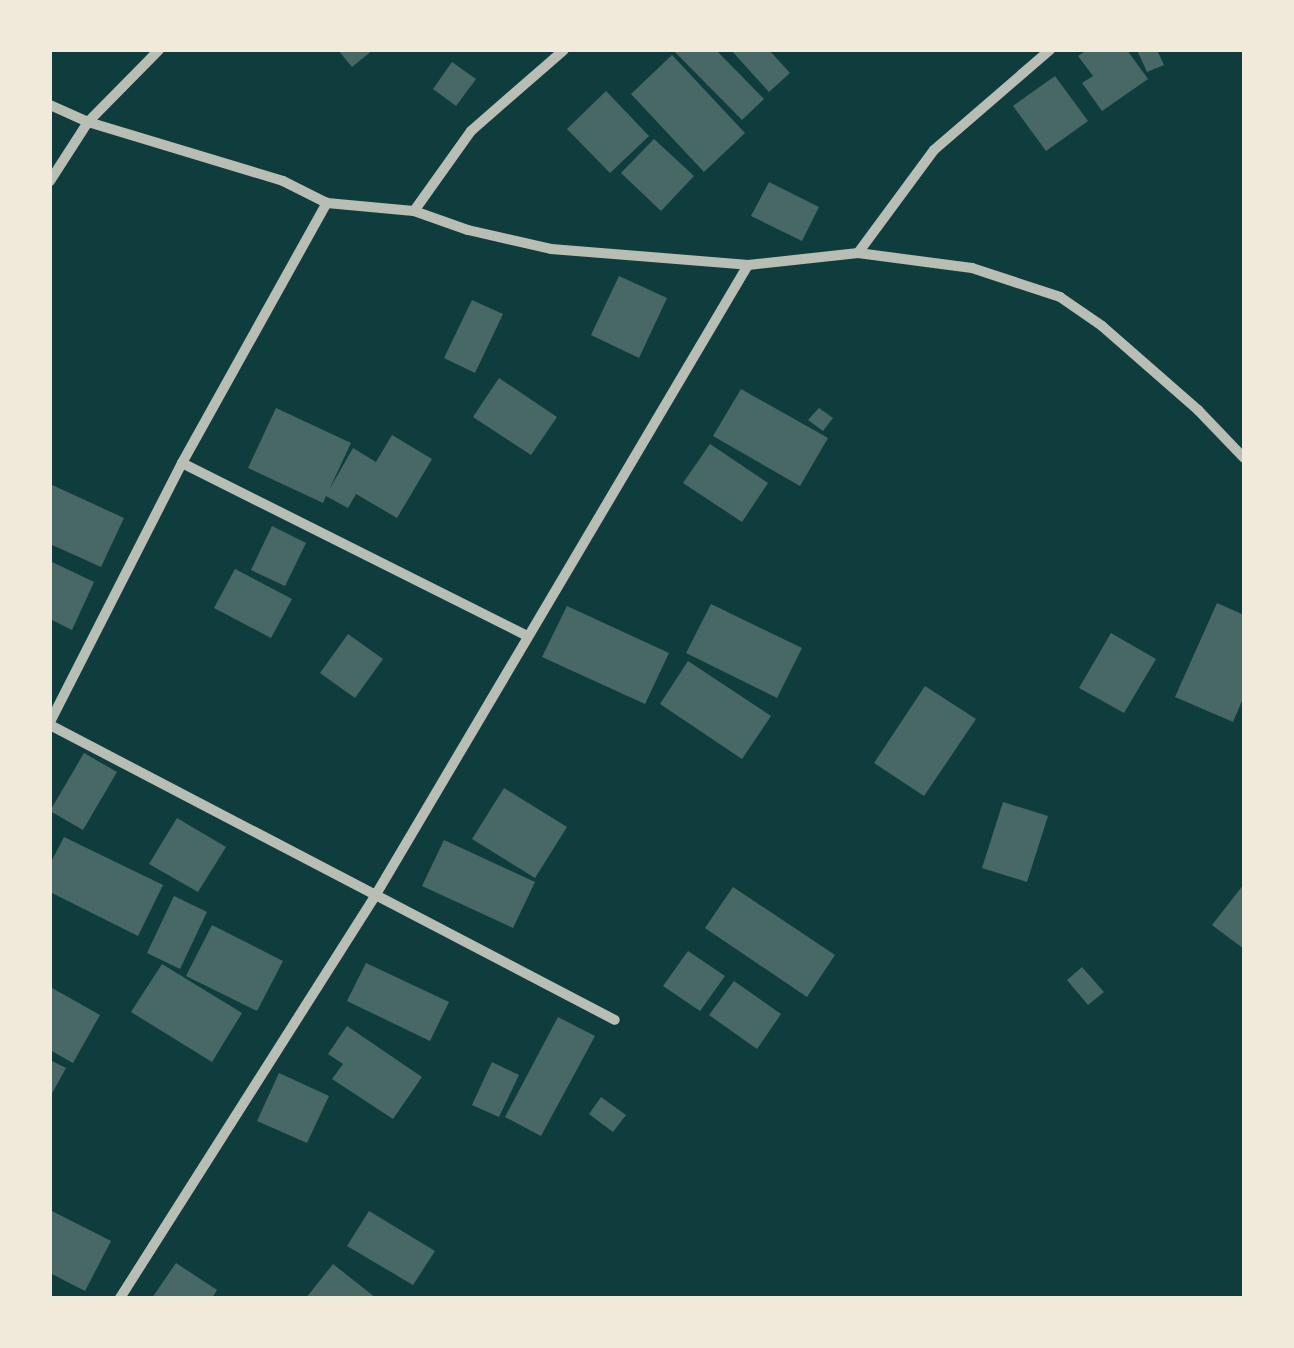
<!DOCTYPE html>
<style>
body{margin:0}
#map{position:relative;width:1294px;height:1348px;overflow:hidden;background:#0f3d3e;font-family:Ubuntu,sans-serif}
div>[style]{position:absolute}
.building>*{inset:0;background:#486865}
.minor>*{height:10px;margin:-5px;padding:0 5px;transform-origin:5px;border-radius:5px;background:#b8beb3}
span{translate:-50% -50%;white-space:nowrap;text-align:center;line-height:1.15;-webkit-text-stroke:9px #f1e9da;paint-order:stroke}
.frame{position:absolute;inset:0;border:52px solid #f1e9da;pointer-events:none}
</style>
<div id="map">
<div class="building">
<div style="clip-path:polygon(338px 50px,373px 50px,352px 67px)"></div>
<div style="clip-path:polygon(673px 50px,716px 50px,764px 99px,742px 120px)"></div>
<div style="clip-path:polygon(731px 50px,769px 50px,790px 73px,769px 92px)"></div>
<div style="clip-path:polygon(1087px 50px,1127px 50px,1148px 79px,1102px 111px,1082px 83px,1093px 76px,1078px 56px)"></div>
<div style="clip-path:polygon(1137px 50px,1157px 50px,1164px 65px,1147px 72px)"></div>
<div style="clip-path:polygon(672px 55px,745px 133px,704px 172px,631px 94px)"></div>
<div style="clip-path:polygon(452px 62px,476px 79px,456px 106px,433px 89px)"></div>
<div style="clip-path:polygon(1055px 76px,1088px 121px,1046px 151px,1013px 106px)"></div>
<div style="clip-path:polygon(606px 91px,649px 136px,610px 173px,567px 129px)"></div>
<div style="clip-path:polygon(654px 139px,694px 176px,661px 211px,621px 173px)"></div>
<div style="clip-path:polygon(769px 182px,819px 207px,802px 241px,751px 216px)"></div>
<div style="clip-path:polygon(619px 276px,667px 298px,639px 358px,591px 335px)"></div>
<div style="clip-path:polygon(472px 300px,503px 314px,475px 373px,444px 358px)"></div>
<div style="clip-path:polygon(499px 378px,557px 417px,531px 455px,473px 417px)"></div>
<div style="clip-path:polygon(741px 389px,828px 438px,800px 486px,713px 436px)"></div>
<div style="clip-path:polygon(276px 408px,351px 443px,329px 490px,353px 448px,376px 462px,392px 435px,432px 459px,397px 518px,356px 494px,348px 508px,326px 496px,323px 503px,248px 468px)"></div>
<div style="clip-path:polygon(819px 408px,833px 418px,823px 431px,808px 420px)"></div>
<div style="clip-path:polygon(710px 444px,768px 483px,742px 522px,683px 483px)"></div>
<div style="clip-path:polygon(50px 484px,124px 518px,101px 567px,50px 544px)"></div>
<div style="clip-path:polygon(272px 526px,306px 543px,285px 586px,251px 570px)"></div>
<div style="clip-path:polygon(50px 561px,94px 582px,72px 630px,50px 619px)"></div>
<div style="clip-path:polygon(235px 569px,292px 599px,271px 638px,214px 608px)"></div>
<div style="clip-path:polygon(1217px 603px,1244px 615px,1244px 696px,1233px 722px,1175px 697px)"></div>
<div style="clip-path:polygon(711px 604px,802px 648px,777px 698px,686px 653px)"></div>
<div style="clip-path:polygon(567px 606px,669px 653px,645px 704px,542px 657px)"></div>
<div style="clip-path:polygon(1111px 633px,1156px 659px,1124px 713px,1079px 688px)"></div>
<div style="clip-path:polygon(348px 634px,383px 659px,355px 698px,320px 673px)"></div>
<div style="clip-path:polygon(688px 661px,771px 716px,742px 759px,660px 704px)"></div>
<div style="clip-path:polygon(925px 686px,976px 719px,924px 796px,874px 763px)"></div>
<div style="clip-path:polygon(84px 753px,117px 772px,83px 830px,50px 811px)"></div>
<div style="clip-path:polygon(504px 788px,567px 827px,535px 878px,472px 839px)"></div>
<div style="clip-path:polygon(1003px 802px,1048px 816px,1027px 882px,982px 868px)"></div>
<div style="clip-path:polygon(177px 818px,226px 847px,198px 892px,149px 864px)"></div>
<div style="clip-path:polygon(64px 837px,163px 885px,138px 936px,50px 892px,50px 864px)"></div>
<div style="clip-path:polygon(444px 840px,535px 882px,513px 928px,422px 886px)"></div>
<div style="clip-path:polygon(1244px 884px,1244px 949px,1212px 925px)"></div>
<div style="clip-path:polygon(733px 887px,835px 955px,807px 997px,705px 928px)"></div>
<div style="clip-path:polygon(174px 896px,207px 912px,180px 969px,147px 953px)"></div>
<div style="clip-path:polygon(212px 925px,283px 961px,257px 1011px,186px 976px)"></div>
<div style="clip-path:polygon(688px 951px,725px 976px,700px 1011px,663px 986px)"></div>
<div style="clip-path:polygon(366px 963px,449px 1002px,430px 1041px,347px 1001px)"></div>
<div style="clip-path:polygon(162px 964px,242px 1013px,212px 1062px,131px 1012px)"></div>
<div style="clip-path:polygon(1082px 967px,1104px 992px,1088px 1005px,1067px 980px)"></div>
<div style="clip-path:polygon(734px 981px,781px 1014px,757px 1049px,709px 1015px)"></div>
<div style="clip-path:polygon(52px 988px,100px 1015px,73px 1063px,50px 1050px)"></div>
<div style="clip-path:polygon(558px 1017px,595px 1036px,541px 1136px,505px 1117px)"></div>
<div style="clip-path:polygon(347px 1026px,422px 1077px,393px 1119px,332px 1079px,343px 1064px,328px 1054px)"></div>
<div style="clip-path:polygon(50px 1060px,66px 1068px,50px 1097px)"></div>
<div style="clip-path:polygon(492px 1062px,519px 1075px,499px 1117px,472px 1105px)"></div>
<div style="clip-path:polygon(279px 1073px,329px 1096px,307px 1143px,257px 1121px)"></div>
<div style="clip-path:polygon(601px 1097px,626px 1115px,613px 1132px,589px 1114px)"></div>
<div style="clip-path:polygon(50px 1210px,111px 1241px,85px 1291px,50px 1273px)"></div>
<div style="clip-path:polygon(369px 1211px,435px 1251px,413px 1285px,347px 1246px)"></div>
<div style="clip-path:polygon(176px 1263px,217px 1290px,212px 1298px,152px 1298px)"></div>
<div style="clip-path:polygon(333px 1264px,376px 1298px,306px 1298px)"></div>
</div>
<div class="minor">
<div style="left:50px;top:105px;width:42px;rotate:24.1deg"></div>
<div style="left:88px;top:122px;width:204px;rotate:16.8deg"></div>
<div style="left:283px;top:181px;width:49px;rotate:26.6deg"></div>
<div style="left:327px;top:203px;width:87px;rotate:5.3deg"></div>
<div style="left:414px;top:211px;width:57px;rotate:19.4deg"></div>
<div style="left:468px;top:230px;width:85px;rotate:12.9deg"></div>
<div style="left:551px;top:249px;width:198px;rotate:4.6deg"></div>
<div style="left:748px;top:265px;width:111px;rotate:-6.2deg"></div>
<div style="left:858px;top:253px;width:115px;rotate:7.5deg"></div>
<div style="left:972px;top:268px;width:93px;rotate:18.2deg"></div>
<div style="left:1060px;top:297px;width:51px;rotate:34.6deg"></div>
<div style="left:1102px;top:326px;width:128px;rotate:41.2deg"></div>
<div style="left:1198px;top:410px;width:66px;rotate:46.2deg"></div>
<div style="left:50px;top:181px;width:70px;rotate:-57.2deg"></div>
<div style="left:88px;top:122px;width:101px;rotate:-45.4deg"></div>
<div style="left:414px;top:211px;width:98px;rotate:-54.5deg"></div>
<div style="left:471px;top:131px;width:123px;rotate:-41.1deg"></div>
<div style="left:858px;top:253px;width:128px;rotate:-53.6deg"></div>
<div style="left:934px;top:150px;width:153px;rotate:-40.8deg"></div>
<div style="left:182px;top:463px;width:384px;rotate:26.6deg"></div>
<div style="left:50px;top:722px;width:291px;rotate:-63deg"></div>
<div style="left:182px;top:463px;width:298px;rotate:-60.9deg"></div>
<div style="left:50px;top:725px;width:637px;rotate:27.57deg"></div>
<div style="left:120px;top:1298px;width:476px;rotate:-57.6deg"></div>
<div style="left:375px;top:896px;width:733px;rotate:-59.41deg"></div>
</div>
<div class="frame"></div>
</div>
